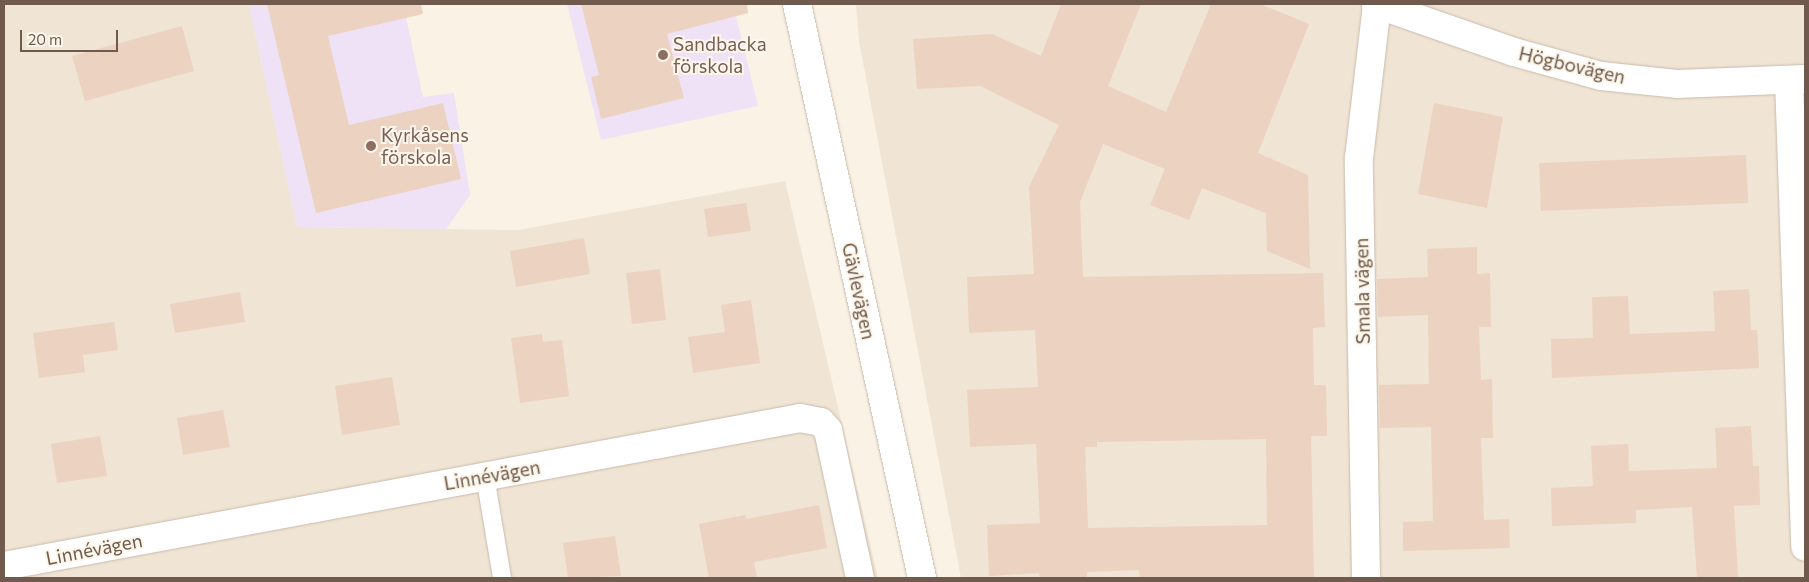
<!DOCTYPE html>
<meta charset="utf-8">
<style>
body{margin:0}
#map{position:relative;width:1809px;height:582px;overflow:hidden;background:#f9f2e5;font-family:Commissioner,sans-serif}
div>[style]{position:absolute}
.residential>*{inset:0;background:#f0e4d4}
.education>*{inset:0;background:#efe2f6}
.building>*{inset:0;background:#ecd2c0}
.roads{filter:drop-shadow(0 0 1px #c9baad) drop-shadow(0 0 1px #c9baad)}
.service>*{height:18px;margin:-9px;padding:0 9px;transform-origin:9px;border-radius:9px;background:#fff}
.minor>*{height:28px;margin:-14px;padding:0 14px;transform-origin:14px;border-radius:14px;background:#fff}
.secondary>*{height:28px;margin:-14px;padding:0 14px;transform-origin:14px;border-radius:14px;background:#fff}
.dots>*{width:14px;height:14px;translate:-50% -50%;box-sizing:border-box;border:2px solid #fdf6eb;border-radius:50%}
span{translate:-50% -50%;white-space:nowrap;text-align:center;line-height:1.15;-webkit-text-stroke:4px #fdf6eb;paint-order:stroke}
.education-label{font-size:19px;color:#785e54}
.left{translate:0 -50%;text-align:left}
.street-label{font-size:19px;color:#6f5a4d}
.frame{position:absolute;inset:0;border:5px solid #6f5a4d;pointer-events:none}
.scale{position:absolute;left:20px;top:30px;width:98px;height:22px;box-sizing:border-box;border:2px solid #6f5a4d;border-top:0;padding-left:6px;font-size:15px;line-height:18px;white-space:nowrap;color:#6f5a4d;-webkit-text-stroke:4px #fdf6eb;paint-order:stroke}
</style>
<div id="map">
<div class="residential">
<div style="clip-path:polygon(4px 4px,249px 4px,297px 227px,519px 230px,785px 181px,878px 578px,4px 578px)"></div>
<div style="clip-path:polygon(856px 4px,1805px 4px,1805px 578px,961px 578px,859px 41px)"></div>
</div>
<div class="education">
<div style="clip-path:polygon(249px 4px,403px 4px,423px 97px,454px 93px,470px 195px,446px 229px,297px 227px)"></div>
<div style="clip-path:polygon(567px 4px,733px 4px,758px 106px,601px 140px)"></div>
</div>
<div class="building">
<div style="clip-path:polygon(267px 4px,421px 4px,423px 14px,328px 36px,349px 125px,443px 103px,461px 179px,316px 213px)"></div>
<div style="clip-path:polygon(581px 4px,747px 4px,748px 13px,667px 34px,684px 98px,601px 119px,591px 77px,599px 75px)"></div>
<div style="clip-path:polygon(evenodd,1061px 4px,1141px 4px,1108px 86px,1166px 112px,1211px 4px,1260px 4px,1309px 24px,1258px 153px,1308px 175px,1310px 269px,1267px 251px,1266px 213px,1202px 188px,1189px 220px,1150px 205px,1165px 169px,1103px 144px,1080px 202px,1083px 277px,1323px 273px,1325px 327px,1313px 328px,1314px 385px,1326px 385px,1327px 436px,1311px 436px,1314px 577px,1140px 578px,1139px 570px,1087px 572px,1087px 578px,1040px 578px,1039px 573px,989px 576px,987px 525px,1040px 523px,1036px 444px,970px 447px,967px 390px,1038px 387px,1035px 330px,969px 333px,967px 277px,1034px 274px,1029px 187px,1059px 125px,980px 86px,917px 89px,913px 39px,992px 34px,1041px 56px,1061px 4px,1266px 439px,1267px 525px,1088px 528px,1085px 447px,1097px 447px,1097px 442px,1266px 439px)"></div>
<div style="clip-path:polygon(182px 26px,194px 71px,85px 101px,72px 56px)"></div>
<div style="clip-path:polygon(1434px 103px,1503px 117px,1487px 208px,1418px 194px)"></div>
<div style="clip-path:polygon(1746px 155px,1748px 203px,1541px 211px,1539px 163px)"></div>
<div style="clip-path:polygon(746px 203px,751px 231px,708px 237px,704px 209px)"></div>
<div style="clip-path:polygon(584px 238px,590px 274px,516px 287px,510px 251px)"></div>
<div style="clip-path:polygon(1477px 247px,1477px 274px,1490px 273px,1491px 327px,1479px 327px,1481px 380px,1492px 379px,1493px 438px,1481px 438px,1484px 520px,1509px 519px,1510px 548px,1403px 551px,1403px 522px,1433px 521px,1431px 427px,1380px 428px,1379px 385px,1429px 384px,1428px 315px,1378px 317px,1377px 279px,1428px 277px,1427px 249px)"></div>
<div style="clip-path:polygon(660px 269px,666px 320px,632px 324px,626px 273px)"></div>
<div style="clip-path:polygon(1749px 289px,1751px 330px,1757px 330px,1759px 368px,1552px 378px,1551px 339px,1593px 338px,1592px 297px,1628px 296px,1630px 334px,1715px 331px,1713px 291px)"></div>
<div style="clip-path:polygon(240px 292px,245px 322px,175px 333px,170px 304px)"></div>
<div style="clip-path:polygon(751px 300px,760px 363px,693px 373px,688px 337px,725px 332px,721px 305px)"></div>
<div style="clip-path:polygon(114px 322px,118px 350px,83px 355px,85px 372px,39px 378px,33px 333px)"></div>
<div style="clip-path:polygon(542px 334px,543px 342px,562px 340px,569px 396px,520px 403px,511px 338px)"></div>
<div style="clip-path:polygon(392px 377px,400px 425px,342px 435px,335px 386px)"></div>
<div style="clip-path:polygon(223px 410px,230px 447px,183px 455px,177px 418px)"></div>
<div style="clip-path:polygon(1751px 426px,1753px 466px,1759px 466px,1760px 505px,1734px 506px,1738px 578px,1697px 578px,1692px 507px,1636px 510px,1636px 523px,1552px 526px,1551px 488px,1593px 486px,1591px 446px,1628px 444px,1629px 471px,1717px 468px,1715px 428px)"></div>
<div style="clip-path:polygon(100px 436px,107px 476px,57px 483px,51px 444px)"></div>
<div style="clip-path:polygon(819px 505px,827px 548px,754px 562px,757px 578px,709px 578px,699px 524px,745px 515px,746px 519px)"></div>
<div style="clip-path:polygon(615px 536px,621px 576px,568px 578px,563px 543px)"></div>
</div>
<div class="roads">
<div class="service">
<div style="left:485px;top:476px;width:103px;rotate:80.5deg"></div>
</div>
<div class="minor">
<div style="left:1789px;top:80px;width:467px;rotate:88deg"></div>
<div style="left:4px;top:566px;width:810px;rotate:-10.53deg"></div>
<div style="left:800px;top:418px;width:21px;rotate:11deg"></div>
<div style="left:821px;top:422px;width:11px;rotate:49deg"></div>
<div style="left:828px;top:430px;width:151px;rotate:77.8deg"></div>
<div style="left:1366px;top:578px;width:420px;rotate:-91deg"></div>
<div style="left:1359px;top:158px;width:155px;rotate:-83.3deg"></div>
</div>
<div class="secondary">
<div style="left:797px;top:4px;width:587px;rotate:77.71deg"></div>
<div style="left:1376px;top:4px;width:146px;rotate:19.2deg"></div>
<div style="left:1514px;top:52px;width:90px;rotate:15.4deg"></div>
<div style="left:1601px;top:76px;width:76px;rotate:6deg"></div>
<div style="left:1677px;top:84px;width:128px;rotate:-2.2deg"></div>
</div>
</div>
<div class="dots">
<div style="left:663px;top:55px;background:#8d6e63"></div>
<div style="left:371px;top:146px;background:#8d6e63"></div>
</div>
<div class="education-label">
<span class="left" style="left:673px;top:55px">Sandbacka<br>förskola</span>
<span class="left" style="left:381px;top:146px">Kyrkåsens<br>förskola</span>
</div>
<div class="street-label">
<span style="left:1572px;top:65px;rotate:13deg">Högbovägen</span>
<span style="left:859px;top:291px;rotate:78deg">Gävlevägen</span>
<span style="left:1362px;top:291px;rotate:-91deg">Smala vägen</span>
<span style="left:492px;top:475px;rotate:-10deg">Linnévägen</span>
<span style="left:94px;top:549px;rotate:-11deg">Linnévägen</span>
</div>
<div class="frame"></div>
<div class="scale">20 m</div>
</div>
